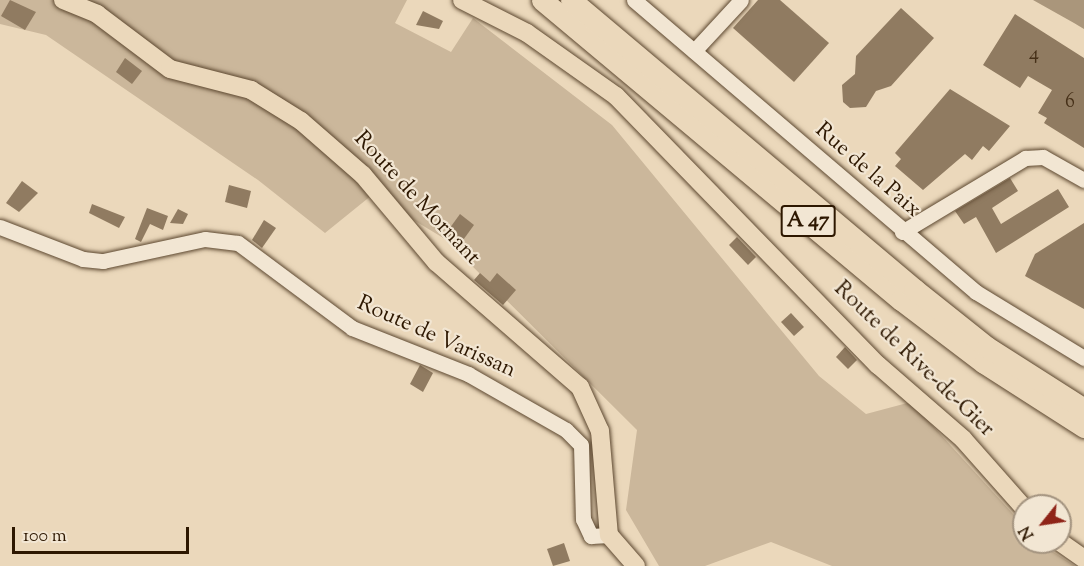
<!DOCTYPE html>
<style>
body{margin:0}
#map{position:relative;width:1084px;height:566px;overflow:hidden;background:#ebd8bb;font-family:"Sorts Mill Goudy",serif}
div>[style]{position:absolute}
.green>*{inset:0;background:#cbb79b}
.water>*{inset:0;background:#aa967b}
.building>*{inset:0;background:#907b61}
.roads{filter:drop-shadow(0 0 2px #5c472f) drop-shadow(0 0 2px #5c472f)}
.minor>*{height:15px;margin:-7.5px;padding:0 7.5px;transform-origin:7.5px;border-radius:7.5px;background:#f2e6d3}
.major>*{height:18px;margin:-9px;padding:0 9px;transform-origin:9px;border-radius:9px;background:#ebd8bb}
.highway>*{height:21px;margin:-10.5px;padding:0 10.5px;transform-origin:10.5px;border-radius:10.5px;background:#ebd8bb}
span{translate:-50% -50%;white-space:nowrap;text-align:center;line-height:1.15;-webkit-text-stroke:4.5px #f2e6d3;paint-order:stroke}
.number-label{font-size:20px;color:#463018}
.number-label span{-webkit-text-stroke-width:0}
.shield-label span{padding:2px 4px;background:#f2e6d3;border:2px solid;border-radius:4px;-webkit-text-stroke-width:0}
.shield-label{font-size:21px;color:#2d1700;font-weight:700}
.street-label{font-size:22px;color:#2d1700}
.north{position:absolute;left:1012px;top:494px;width:60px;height:60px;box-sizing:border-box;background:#f2e6d3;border:2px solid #a3937f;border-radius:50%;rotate:240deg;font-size:16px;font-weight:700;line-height:24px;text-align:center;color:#2d1700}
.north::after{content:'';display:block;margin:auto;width:21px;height:27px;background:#8f2418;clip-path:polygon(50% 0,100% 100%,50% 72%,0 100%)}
.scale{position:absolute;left:12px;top:527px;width:177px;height:27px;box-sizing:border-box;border:3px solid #2d1700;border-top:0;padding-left:8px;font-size:18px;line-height:21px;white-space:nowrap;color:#2d1700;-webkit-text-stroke:4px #f2e6d3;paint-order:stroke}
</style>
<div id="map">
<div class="green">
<div style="clip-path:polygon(0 0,407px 0,395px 23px,451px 52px,473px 18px,612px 125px,819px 376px,866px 414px,911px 402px,1024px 526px,1024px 542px,1038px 542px,1075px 566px,832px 566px,771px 542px,705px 566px,659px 566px,626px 510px,637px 430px,445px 239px,372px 195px,325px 233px,258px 180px,46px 35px,0 24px)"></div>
</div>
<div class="water">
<div style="clip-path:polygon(1033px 0,1084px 0,1084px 29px,1074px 23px)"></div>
</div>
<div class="building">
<div style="clip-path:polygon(10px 0,36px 12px,25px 30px,1px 16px)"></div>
<div style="clip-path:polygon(758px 0,780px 0,829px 43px,794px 82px,733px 28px)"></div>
<div style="clip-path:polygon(901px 8px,934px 38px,891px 86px,876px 91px,866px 107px,850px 108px,843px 102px,842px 85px,855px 74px,856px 56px)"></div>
<div style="clip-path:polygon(423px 11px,443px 21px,439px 29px,416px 25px)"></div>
<div style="clip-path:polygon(1015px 14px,1084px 58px,1084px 148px,1044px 123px,1047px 118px,1038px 113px,1052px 90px,1028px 76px,1020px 88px,983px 65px)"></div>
<div style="clip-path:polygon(125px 58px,142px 71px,132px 84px,116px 72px)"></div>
<div style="clip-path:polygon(950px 89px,1010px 126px,989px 151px,983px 146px,972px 160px,965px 154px,923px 190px,895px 166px,901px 159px,895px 153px)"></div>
<div style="clip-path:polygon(1010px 178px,1018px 191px,992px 208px,1001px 224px,1058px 189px,1069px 207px,996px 253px,976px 217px,964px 224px,955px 211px)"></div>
<div style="clip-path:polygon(22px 181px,38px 193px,19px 212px,6px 203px)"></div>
<div style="clip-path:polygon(229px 185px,251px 191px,247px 208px,225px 202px)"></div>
<div style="clip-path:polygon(92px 204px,125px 217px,119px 228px,89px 213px)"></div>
<div style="clip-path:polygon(147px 208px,168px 216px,163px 230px,150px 224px,141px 242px,135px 239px)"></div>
<div style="clip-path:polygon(178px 209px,188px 214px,183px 224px,170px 223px)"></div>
<div style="clip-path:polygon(460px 214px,474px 225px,458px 247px,444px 236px)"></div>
<div style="clip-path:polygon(264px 220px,276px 228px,262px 248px,252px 240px)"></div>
<div style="clip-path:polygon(1084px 223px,1084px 309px,1025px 276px,1035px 254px)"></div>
<div style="clip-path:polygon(737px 237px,756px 257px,748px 265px,729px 245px)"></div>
<div style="clip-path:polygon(480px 273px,490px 282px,497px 273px,516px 290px,503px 305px,474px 280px)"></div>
<div style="clip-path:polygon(791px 313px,804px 327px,794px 336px,781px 322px)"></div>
<div style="clip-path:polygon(845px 347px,857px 360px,848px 369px,836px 357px)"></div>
<div style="clip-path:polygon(420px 365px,433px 373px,423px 392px,410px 384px)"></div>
<div style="clip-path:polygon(564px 543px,570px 561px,553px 566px,547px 549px)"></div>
</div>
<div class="roads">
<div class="minor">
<div style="left:634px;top:0;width:450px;rotate:40.5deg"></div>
<div style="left:976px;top:292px;width:127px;rotate:31.4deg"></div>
<div style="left:694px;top:51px;width:69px;rotate:-47.3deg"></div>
<div style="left:0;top:227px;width:89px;rotate:21.1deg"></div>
<div style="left:83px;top:259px;width:20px;rotate:6deg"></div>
<div style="left:103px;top:261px;width:104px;rotate:-12.2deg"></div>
<div style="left:205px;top:239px;width:33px;rotate:7deg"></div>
<div style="left:238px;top:243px;width:142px;rotate:36.7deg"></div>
<div style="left:352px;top:328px;width:125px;rotate:21.6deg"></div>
<div style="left:468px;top:374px;width:113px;rotate:29.7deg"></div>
<div style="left:566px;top:430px;width:21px;rotate:45deg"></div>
<div style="left:581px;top:445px;width:74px;rotate:88.5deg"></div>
<div style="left:583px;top:519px;width:19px;rotate:65deg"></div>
<div style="left:591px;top:536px;width:18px;rotate:-3deg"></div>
<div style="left:902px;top:232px;width:144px;rotate:-31deg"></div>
<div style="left:1025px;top:158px;width:18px;rotate:-3deg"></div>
<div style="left:1043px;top:157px;width:47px;rotate:29.3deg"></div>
</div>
<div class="major">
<div style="left:63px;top:0;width:37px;rotate:22deg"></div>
<div style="left:97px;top:14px;width:91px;rotate:37deg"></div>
<div style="left:170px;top:69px;width:84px;rotate:14.5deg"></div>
<div style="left:251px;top:90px;width:59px;rotate:31.8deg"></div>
<div style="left:301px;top:121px;width:82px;rotate:41.1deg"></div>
<div style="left:363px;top:175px;width:114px;rotate:50deg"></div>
<div style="left:436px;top:262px;width:191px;rotate:41deg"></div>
<div style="left:580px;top:387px;width:48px;rotate:65.6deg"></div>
<div style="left:600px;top:431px;width:104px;rotate:85.1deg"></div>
<div style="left:609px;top:535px;width:41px;rotate:48.9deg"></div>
<div style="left:462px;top:0;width:73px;rotate:26.9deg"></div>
<div style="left:527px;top:33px;width:109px;rotate:35.3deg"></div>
<div style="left:616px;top:96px;width:376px;rotate:45.8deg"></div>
<div style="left:878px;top:365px;width:113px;rotate:41deg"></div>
<div style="left:963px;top:439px;width:92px;rotate:48.5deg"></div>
<div style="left:1060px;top:542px;width:29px;rotate:35deg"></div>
</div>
<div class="highway">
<div style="left:542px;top:0;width:468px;rotate:39.9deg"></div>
<div style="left:901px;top:300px;width:104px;rotate:37.2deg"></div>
<div style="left:984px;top:363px;width:119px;rotate:32.6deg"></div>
<div style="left:571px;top:0;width:449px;rotate:40.1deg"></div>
<div style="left:914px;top:289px;width:93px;rotate:38.5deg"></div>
<div style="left:987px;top:347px;width:115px;rotate:32.6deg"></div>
</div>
</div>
<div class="number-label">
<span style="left:1034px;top:54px">4</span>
<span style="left:1070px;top:102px">6</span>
</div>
<div class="shield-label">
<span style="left:808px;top:221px">A 47</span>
</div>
<div class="street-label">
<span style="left:867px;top:171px;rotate:41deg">Rue de la Paix</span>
<span style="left:416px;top:199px;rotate:47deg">Route de Mornant</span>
<span style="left:436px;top:338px;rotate:24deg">Route de Varissan</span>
<span style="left:913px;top:360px;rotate:44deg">Route de Rive-de-Gier</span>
</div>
<div class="north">N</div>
<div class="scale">100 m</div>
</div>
